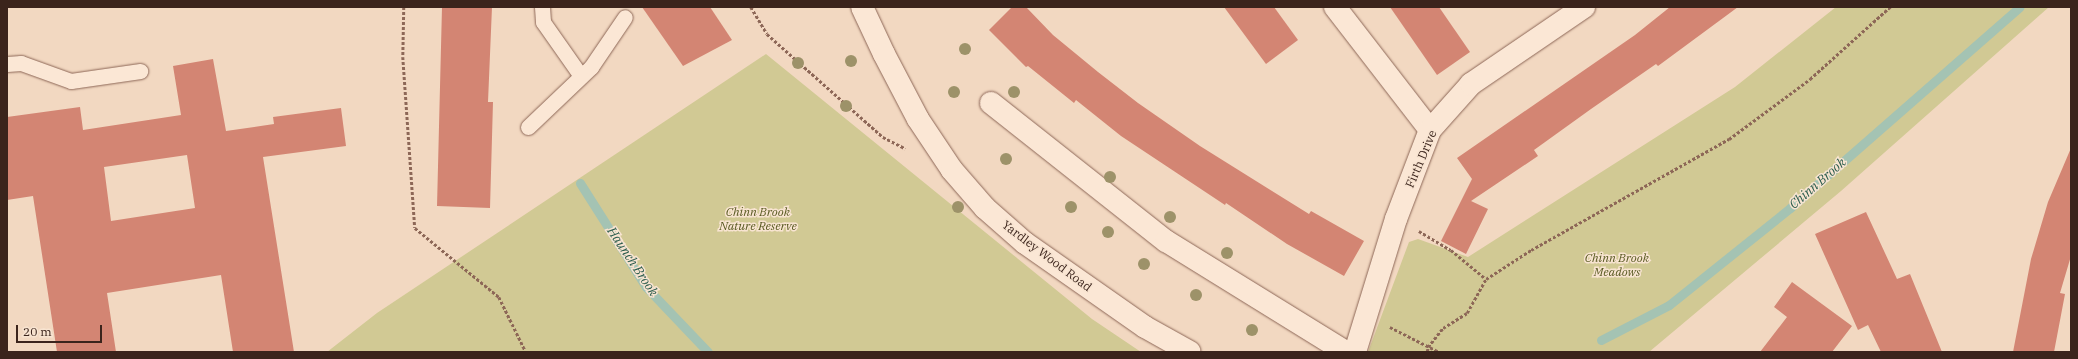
<!DOCTYPE html>
<style>
body{margin:0}
#map{position:relative;width:2078px;height:359px;overflow:hidden;background:#f2d8c1;font-family:"IBM Plex Serif",serif}
div>[style]{position:absolute}
.green>*{inset:0;background:#d1c994}
.stream>*{height:9px;margin:-4.5px;padding:0 4.5px;transform-origin:4.5px;border-radius:4.5px;background:#a4c3b3}
.building>*{inset:0;background:#d38573}
.path>*{height:2.5px;margin-top:-1.25px;transform-origin:0;background:repeating-linear-gradient(90deg,#8d6757 0 3px,transparent 0 5px)}
.roads{filter:drop-shadow(0 0 1px #8d6757) drop-shadow(0 0 1px #8d6757)}
.service>*{height:15px;margin:-7.5px;padding:0 7.5px;transform-origin:7.5px;border-radius:7.5px;background:#fbe7d5}
.minor>*{height:22px;margin:-11px;padding:0 11px;transform-origin:11px;border-radius:11px;background:#fbe7d5}
.tertiary>*{height:22px;margin:-11px;padding:0 11px;transform-origin:11px;border-radius:11px;background:#fbe7d5}
.trees>*{width:12px;height:12px;margin:-6px;border-radius:50%;background:#9d9269}
span{translate:-50% -50%;white-space:nowrap;text-align:center;line-height:1.15;-webkit-text-stroke:3px #f8e4d1;paint-order:stroke}
.street-label{font-size:12px;color:#3b241c}
.park-label{font-size:12px;color:#585921;font-style:italic}
.water-label{font-size:13px;color:#2a5c4d;font-style:italic}
.frame{position:absolute;inset:0;border:8px solid #3b241c;pointer-events:none}
.scale{position:absolute;left:16px;top:325px;width:86px;height:18px;box-sizing:border-box;border:2px solid #3b241c;border-top:0;padding-left:5px;font-size:12px;line-height:14px;white-space:nowrap;color:#3b241c;-webkit-text-stroke:3px #f8e4d1;paint-order:stroke}
</style>
<div id="map">
<div class="green">
<div style="clip-path:polygon(1836px 7px,2049px 7px,1841px 191px,1649px 352px,1368px 352px,1409px 242px,1418px 239px,1468px 257px,1735px 87px)"></div>
<div style="clip-path:polygon(766px 54px,1092px 319px,1141px 352px,327px 352px,377px 313px)"></div>
</div>
<div class="stream">
<div style="left:580px;top:183px;width:123px;rotate:57.6deg"></div>
<div style="left:646px;top:287px;width:90px;rotate:46.4deg"></div>
<div style="left:1601px;top:340px;width:76px;rotate:-27.2deg"></div>
<div style="left:1669px;top:305px;width:155px;rotate:-38.7deg"></div>
<div style="left:1790px;top:208px;width:305px;rotate:-41.2deg"></div>
</div>
<div class="building">
<div style="clip-path:polygon(442px 7px,492px 7px,488px 102px,493px 102px,490px 208px,437px 206px)"></div>
<div style="clip-path:polygon(642px 7px,710px 7px,732px 40px,683px 66px)"></div>
<div style="clip-path:polygon(1012px 7px,1026px 7px,1053px 35px,1098px 72px,1138px 103px,1200px 146px,1309px 214px,1311px 211px,1364px 241px,1344px 276px,1287px 244px,1226px 203px,1225px 205px,1121px 136px,1076px 100px,1074px 103px,1028px 66px,1026px 67px,989px 30px)"></div>
<div style="clip-path:polygon(1224px 7px,1274px 7px,1298px 40px,1266px 64px)"></div>
<div style="clip-path:polygon(1390px 7px,1439px 7px,1470px 52px,1437px 75px)"></div>
<div style="clip-path:polygon(1670px 7px,1738px 7px,1658px 66px,1656px 64px,1591px 109px,1534px 150px,1538px 156px,1471px 201px,1488px 209px,1466px 254px,1441px 241px,1472px 179px,1457px 158px,1635px 35px)"></div>
<div style="clip-path:polygon(evenodd,213px 59px,226px 131px,274px 124px,273px 117px,341px 108px,346px 146px,263px 157px,294px 352px,233px 352px,221px 275px,107px 293px,116px 352px,57px 352px,33px 196px,7px 200px,7px 117px,80px 107px,83px 130px,181px 115px,173px 66px,213px 59px,187px 155px,195px 208px,111px 221px,104px 167px,187px 155px)"></div>
<div style="clip-path:polygon(2071px 148px,2071px 256px,2060px 293px,2065px 294px,2054px 352px,2013px 352px,2031px 259px,2048px 202px)"></div>
<div style="clip-path:polygon(1866px 212px,1897px 279px,1910px 274px,1942px 352px,1881px 352px,1868px 325px,1858px 330px,1815px 234px)"></div>
<div style="clip-path:polygon(1792px 282px,1852px 326px,1832px 352px,1760px 352px,1787px 317px,1774px 307px)"></div>
</div>
<div class="path">
<div style="left:404px;top:7px;width:50px;rotate:91.1deg"></div>
<div style="left:403px;top:57px;width:171px;rotate:86deg"></div>
<div style="left:415px;top:228px;width:109px;rotate:39.4deg"></div>
<div style="left:499px;top:297px;width:61px;rotate:63.9deg"></div>
<div style="left:751px;top:7px;width:31px;rotate:59deg"></div>
<div style="left:767px;top:34px;width:155px;rotate:41.6deg"></div>
<div style="left:883px;top:137px;width:25px;rotate:27deg"></div>
<div style="left:1419px;top:231px;width:37px;rotate:31deg"></div>
<div style="left:1451px;top:250px;width:45px;rotate:39.6deg"></div>
<div style="left:1390px;top:327px;width:55px;rotate:27deg"></div>
<div style="left:1427px;top:352px;width:5px;rotate:-79deg"></div>
<div style="left:1428px;top:347px;width:24px;rotate:-52deg"></div>
<div style="left:1443px;top:328px;width:28px;rotate:-32deg"></div>
<div style="left:1467px;top:313px;width:39px;rotate:-61deg"></div>
<div style="left:1486px;top:279px;width:54px;rotate:-32.8deg"></div>
<div style="left:1531px;top:250px;width:227px;rotate:-29.3deg"></div>
<div style="left:1729px;top:139px;width:101px;rotate:-36.5deg"></div>
<div style="left:1810px;top:79px;width:108px;rotate:-42deg"></div>
</div>
<div class="roads">
<div class="service">
<div style="left:542px;top:7px;width:15px;rotate:86deg"></div>
<div style="left:543px;top:22px;width:66px;rotate:54.9deg"></div>
<div style="left:7px;top:64px;width:14px;rotate:-4deg"></div>
<div style="left:21px;top:63px;width:53px;rotate:19.8deg"></div>
<div style="left:71px;top:81px;width:70px;rotate:-8.2deg"></div>
<div style="left:528px;top:127px;width:87px;rotate:-43.6deg"></div>
<div style="left:591px;top:67px;width:60px;rotate:-55.8deg"></div>
</div>
<div class="minor">
<div style="left:1335px;top:7px;width:155px;rotate:52.3deg"></div>
<div style="left:991px;top:103px;width:223px;rotate:38.3deg"></div>
<div style="left:1166px;top:241px;width:211px;rotate:31.7deg"></div>
<div style="left:1355px;top:352px;width:139px;rotate:-72.9deg"></div>
<div style="left:1396px;top:219px;width:95px;rotate:-69.1deg"></div>
<div style="left:1430px;top:130px;width:62px;rotate:-48.3deg"></div>
<div style="left:1471px;top:84px;width:137px;rotate:-34.3deg"></div>
</div>
<div class="tertiary">
<div style="left:862px;top:7px;width:52px;rotate:64.9deg"></div>
<div style="left:884px;top:54px;width:73px;rotate:62.4deg"></div>
<div style="left:918px;top:119px;width:61px;rotate:56.3deg"></div>
<div style="left:952px;top:170px;width:50px;rotate:49deg"></div>
<div style="left:985px;top:208px;width:53px;rotate:41.2deg"></div>
<div style="left:1025px;top:243px;width:146px;rotate:35deg"></div>
<div style="left:1145px;top:327px;width:51px;rotate:29.1deg"></div>
</div>
</div>
<div class="trees">
<div style="left:965px;top:49px"></div>
<div style="left:851px;top:61px"></div>
<div style="left:798px;top:63px"></div>
<div style="left:954px;top:92px"></div>
<div style="left:1014px;top:92px"></div>
<div style="left:846px;top:106px"></div>
<div style="left:1006px;top:159px"></div>
<div style="left:1110px;top:177px"></div>
<div style="left:958px;top:207px"></div>
<div style="left:1071px;top:207px"></div>
<div style="left:1170px;top:217px"></div>
<div style="left:1108px;top:232px"></div>
<div style="left:1227px;top:253px"></div>
<div style="left:1144px;top:264px"></div>
<div style="left:1196px;top:295px"></div>
<div style="left:1252px;top:330px"></div>
</div>
<div class="street-label">
<span style="left:1421px;top:159px;rotate:-67deg">Firth Drive</span>
<span style="left:1047px;top:256px;rotate:37deg">Yardley Wood Road</span>
</div>
<div class="park-label">
<span style="left:758px;top:219px">Chinn Brook<br>Nature Reserve</span>
<span style="left:1617px;top:265px">Chinn Brook<br>Meadows</span>
</div>
<div class="water-label">
<span style="left:1818px;top:184px;rotate:-41deg">Chinn Brook</span>
<span style="left:632px;top:262px;rotate:56deg">Haunch Brook</span>
</div>
<div class="frame"></div>
<div class="scale">20 m</div>
</div>
